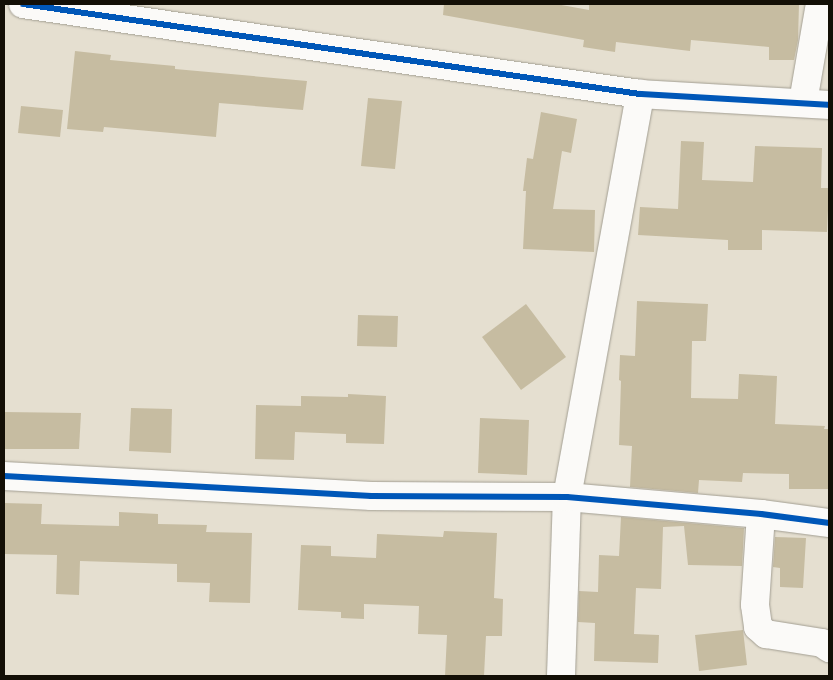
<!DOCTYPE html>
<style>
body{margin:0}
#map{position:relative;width:833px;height:680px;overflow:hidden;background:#e5dfd0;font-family:Roboto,sans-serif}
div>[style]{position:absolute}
.building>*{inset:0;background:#c6bca1}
.roads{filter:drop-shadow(0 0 1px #a29e92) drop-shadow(0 0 1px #a29e92)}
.minor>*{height:28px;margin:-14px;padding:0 14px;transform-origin:14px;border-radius:14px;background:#fbfaf8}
.cycleway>*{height:6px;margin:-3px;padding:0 3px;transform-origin:3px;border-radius:3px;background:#0057b8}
span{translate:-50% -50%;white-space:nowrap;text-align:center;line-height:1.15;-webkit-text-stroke:5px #fff;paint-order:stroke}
.frame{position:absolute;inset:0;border:5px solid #130f06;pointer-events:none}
</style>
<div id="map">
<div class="building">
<div style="clip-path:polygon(444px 4px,556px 4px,589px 10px,589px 4px,799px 4px,798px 40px,794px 60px,769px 60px,769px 47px,691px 40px,690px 51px,616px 42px,615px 52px,583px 47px,584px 40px,443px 15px)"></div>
<div style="clip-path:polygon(75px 51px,111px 55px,110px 60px,175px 66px,175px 69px,307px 81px,303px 110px,219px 103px,216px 137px,104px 127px,103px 132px,67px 129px)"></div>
<div style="clip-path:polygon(368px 98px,402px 101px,395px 169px,361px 166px)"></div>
<div style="clip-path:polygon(21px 106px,63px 110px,60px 137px,18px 133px)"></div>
<div style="clip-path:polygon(541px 112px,577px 119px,571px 153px,562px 151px,553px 209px,595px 210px,594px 252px,523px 249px,526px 191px,523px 191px,527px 158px,533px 159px)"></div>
<div style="clip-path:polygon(681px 141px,704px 142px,702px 180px,753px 182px,755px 146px,822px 148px,821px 188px,829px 188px,827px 232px,762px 230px,762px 250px,728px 250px,728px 240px,638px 235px,640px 207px,678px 209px)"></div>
<div style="clip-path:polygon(637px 301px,708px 304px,706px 341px,692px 341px,691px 398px,738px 399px,739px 374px,777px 376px,775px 424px,825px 426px,824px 429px,829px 429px,829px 489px,789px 489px,789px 474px,743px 473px,742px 482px,699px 480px,698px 493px,630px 487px,632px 446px,619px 445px,621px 381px,619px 380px,620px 355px,635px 356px)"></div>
<div style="clip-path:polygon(526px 304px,566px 357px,521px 390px,482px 337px)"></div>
<div style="clip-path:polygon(358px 315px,398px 316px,397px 347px,357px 346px)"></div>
<div style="clip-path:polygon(348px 394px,386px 396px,384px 444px,346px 443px,346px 434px,295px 432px,294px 460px,255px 459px,256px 405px,301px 406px,301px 396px,348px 397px)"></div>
<div style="clip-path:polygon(131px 408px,172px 409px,171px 453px,129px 451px)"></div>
<div style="clip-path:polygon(4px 412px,81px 413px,79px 449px,4px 449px)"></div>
<div style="clip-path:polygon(480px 418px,529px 420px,527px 475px,478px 473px)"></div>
<div style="clip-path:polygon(4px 503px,42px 504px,41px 524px,119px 526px,119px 512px,158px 514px,158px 524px,207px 525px,206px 532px,252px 533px,250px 603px,209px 602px,210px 583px,177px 582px,177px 564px,80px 561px,79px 595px,56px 594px,57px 555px,4px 554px)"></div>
<div style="clip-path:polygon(621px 517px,744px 528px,742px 566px,688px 565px,684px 526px,663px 527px,661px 589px,636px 588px,634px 634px,659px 635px,658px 663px,594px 661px,595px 623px,578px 622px,579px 591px,598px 592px,599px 555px,619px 556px)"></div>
<div style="clip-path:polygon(444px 531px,497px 533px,494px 598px,503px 599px,502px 636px,486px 636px,484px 676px,445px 676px,447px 635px,418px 634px,419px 606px,364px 604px,364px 619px,341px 618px,341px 612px,298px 610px,301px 545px,331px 546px,331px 556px,376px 558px,377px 534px,443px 537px)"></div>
<div style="clip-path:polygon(775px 537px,806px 538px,803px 588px,780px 587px,780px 568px,773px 567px)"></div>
<div style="clip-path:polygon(743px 630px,747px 665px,699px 671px,695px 635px)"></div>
</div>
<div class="roads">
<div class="minor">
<div style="left:23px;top:4px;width:624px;rotate:8.3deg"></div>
<div style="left:640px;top:94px;width:189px;rotate:3.3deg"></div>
<div style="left:803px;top:102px;width:99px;rotate:-80.2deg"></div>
<div style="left:4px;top:476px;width:368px;rotate:3.1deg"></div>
<div style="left:371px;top:496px;width:196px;rotate:0.3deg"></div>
<div style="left:567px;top:497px;width:195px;rotate:5deg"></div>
<div style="left:761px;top:514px;width:69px;rotate:7.5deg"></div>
<div style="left:761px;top:514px;width:91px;rotate:93.8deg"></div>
<div style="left:755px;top:605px;width:22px;rotate:82deg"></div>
<div style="left:758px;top:627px;width:11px;rotate:41deg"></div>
<div style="left:766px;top:634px;width:57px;rotate:9.1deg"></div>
<div style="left:822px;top:643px;width:9px;rotate:36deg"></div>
<div style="left:561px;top:676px;width:179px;rotate:-88.1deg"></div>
<div style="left:567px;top:497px;width:410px;rotate:-79.7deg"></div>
</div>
</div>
<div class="cycleway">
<div style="left:23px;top:4px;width:624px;rotate:8.3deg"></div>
<div style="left:640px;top:94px;width:189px;rotate:3.3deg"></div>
<div style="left:4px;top:476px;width:368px;rotate:3.1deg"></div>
<div style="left:371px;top:496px;width:196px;rotate:0.3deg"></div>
<div style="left:567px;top:497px;width:195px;rotate:5deg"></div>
<div style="left:761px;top:514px;width:69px;rotate:7.5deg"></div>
</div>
<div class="frame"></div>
</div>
